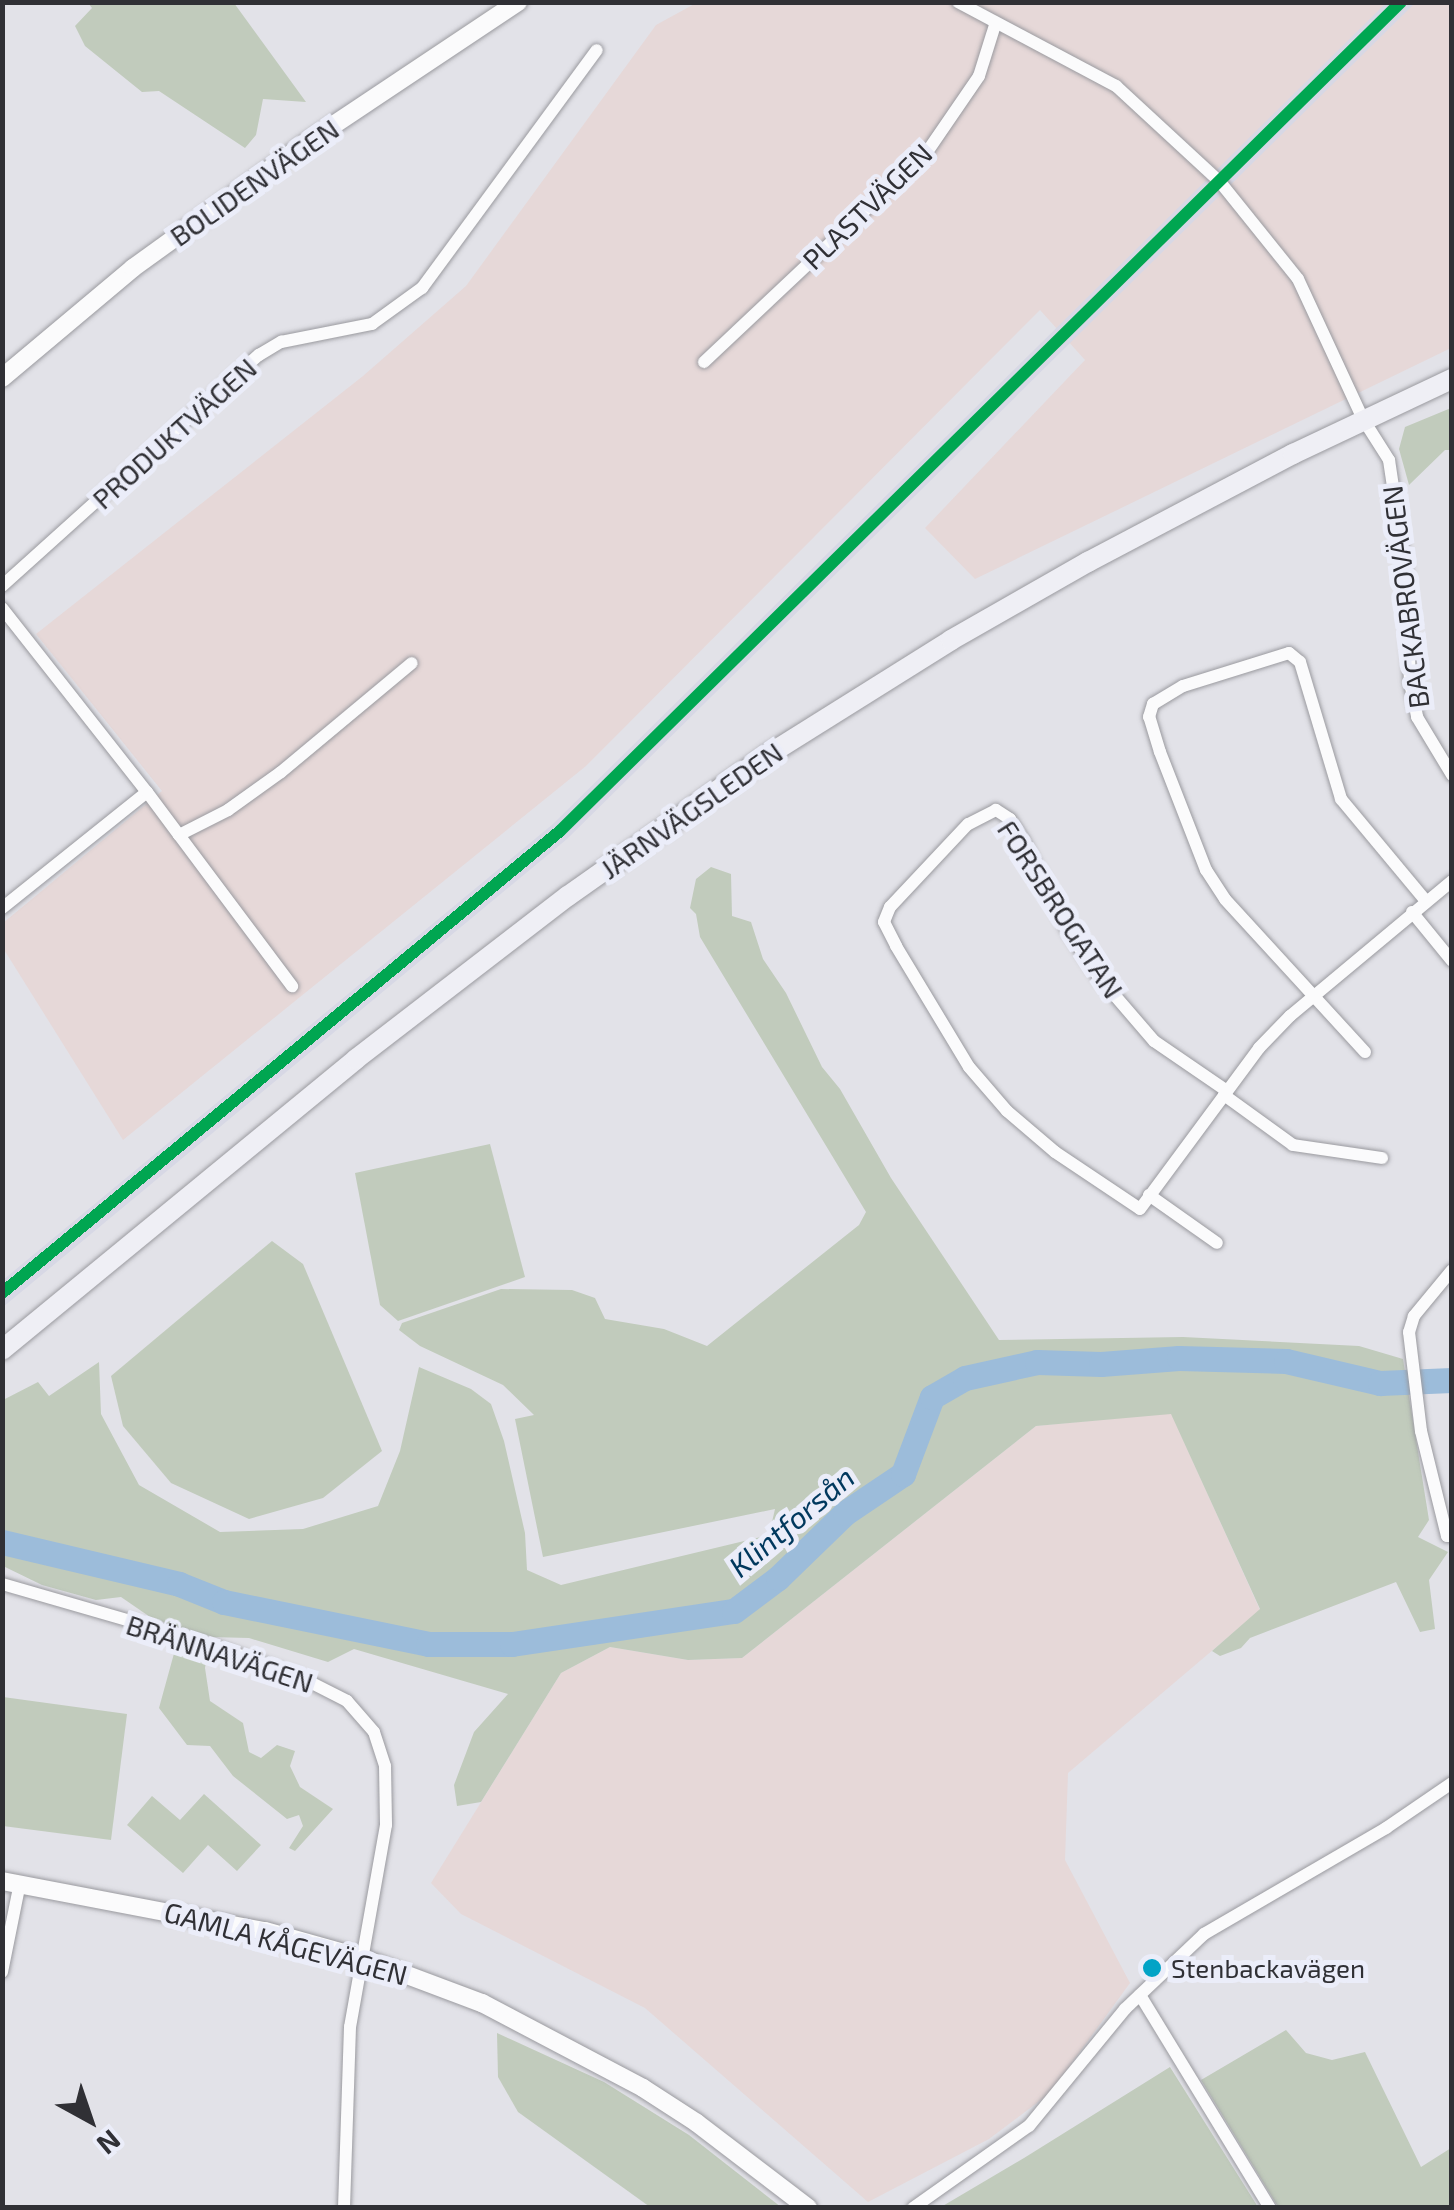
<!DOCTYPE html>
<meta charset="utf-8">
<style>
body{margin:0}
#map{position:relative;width:1454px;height:2210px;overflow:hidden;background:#e2e2e8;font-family:"Exo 2",sans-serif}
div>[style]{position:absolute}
.industrial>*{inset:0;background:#e6d8d8}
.built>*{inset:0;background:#d7d8e5}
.green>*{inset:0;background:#c1cbbc}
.river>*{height:25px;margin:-12.5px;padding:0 12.5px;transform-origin:12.5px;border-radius:12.5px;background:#9cbcda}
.roads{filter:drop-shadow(0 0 2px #9a9a9f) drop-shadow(0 0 2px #9a9a9f)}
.street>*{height:12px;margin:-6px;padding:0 6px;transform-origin:6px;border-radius:6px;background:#fbfbfc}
.secondary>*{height:18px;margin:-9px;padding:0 9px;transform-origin:9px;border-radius:9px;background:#fbfbfc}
.primary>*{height:20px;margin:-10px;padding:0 10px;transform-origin:10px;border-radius:10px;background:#efeff5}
.rail-1>*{height:12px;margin:-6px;padding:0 6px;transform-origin:6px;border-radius:6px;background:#00a651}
.dots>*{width:28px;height:28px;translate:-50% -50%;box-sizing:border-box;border:5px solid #ebedf9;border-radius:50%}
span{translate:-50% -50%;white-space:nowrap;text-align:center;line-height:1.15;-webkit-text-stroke:10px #ebedf9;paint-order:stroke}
.bus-label{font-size:26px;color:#303035}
.left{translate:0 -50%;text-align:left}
.street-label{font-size:28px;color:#303035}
.water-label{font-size:30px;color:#00385d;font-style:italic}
.frame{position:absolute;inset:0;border:5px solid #303035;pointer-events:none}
.north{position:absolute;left:40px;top:2070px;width:100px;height:100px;-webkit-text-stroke:8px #ebedf9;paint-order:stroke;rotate:140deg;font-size:28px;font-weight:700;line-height:40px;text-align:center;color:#303035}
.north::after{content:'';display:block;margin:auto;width:35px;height:45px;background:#303035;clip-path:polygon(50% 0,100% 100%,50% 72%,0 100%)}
</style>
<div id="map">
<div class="industrial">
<div style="clip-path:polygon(698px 2px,1451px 3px,1451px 348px,975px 579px,925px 528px,1085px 360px,1040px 310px,586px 766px,123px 1140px,3px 948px,3px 923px,162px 791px,36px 634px,363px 376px,466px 286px,656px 25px)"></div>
<div style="clip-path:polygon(1171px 1413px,1260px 1610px,1068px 1773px,1065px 1860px,1130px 1983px,1050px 2093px,989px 2139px,868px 2202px,645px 2008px,461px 1914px,431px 1883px,561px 1673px,610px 1647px,688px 1660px,742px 1658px,1036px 1426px)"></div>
</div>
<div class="built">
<div style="clip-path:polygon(1386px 3px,1415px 3px,567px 839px,3px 1307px,3px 1280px,553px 824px)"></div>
</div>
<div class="green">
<div style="clip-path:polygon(88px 3px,234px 3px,306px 102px,263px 99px,256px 135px,245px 148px,159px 91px,142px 92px,85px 46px,75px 26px,92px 8px)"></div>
<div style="clip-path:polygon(1451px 408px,1451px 450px,1445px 450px,1409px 485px,1399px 449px,1405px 427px)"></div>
<div style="clip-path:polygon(711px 867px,731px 874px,732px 916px,751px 922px,763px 959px,786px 993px,822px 1067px,840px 1089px,891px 1178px,999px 1340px,1183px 1337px,1359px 1346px,1403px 1359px,1429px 1520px,1418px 1537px,1448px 1552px,1429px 1580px,1435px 1629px,1420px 1632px,1396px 1582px,1250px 1638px,1241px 1648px,1220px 1656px,1212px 1651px,1260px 1609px,1171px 1414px,1036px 1426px,742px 1658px,688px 1660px,610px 1647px,561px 1673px,481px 1802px,457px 1806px,454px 1785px,474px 1732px,508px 1694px,354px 1649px,328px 1662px,249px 1638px,210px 1637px,205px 1668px,210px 1701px,243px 1723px,249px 1752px,261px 1758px,277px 1745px,295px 1751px,290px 1766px,300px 1787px,333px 1809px,295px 1851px,289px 1848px,303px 1826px,299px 1815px,287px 1819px,233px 1776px,210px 1746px,187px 1745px,159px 1708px,181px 1628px,153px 1619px,121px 1597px,96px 1600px,42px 1585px,3px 1566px,3px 1400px,38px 1382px,49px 1396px,99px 1362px,101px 1414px,139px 1485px,220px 1532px,303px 1529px,378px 1506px,400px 1451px,419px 1367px,471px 1389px,491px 1404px,504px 1441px,525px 1533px,527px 1570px,561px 1585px,769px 1535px,775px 1509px,543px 1557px,515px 1419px,534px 1415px,503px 1385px,420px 1346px,399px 1330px,402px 1323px,501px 1289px,572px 1290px,595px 1298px,605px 1319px,664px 1329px,707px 1346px,859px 1225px,866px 1212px,700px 937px,696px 914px,690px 908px,696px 879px)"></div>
<div style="clip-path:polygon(490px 1144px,525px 1277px,398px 1321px,380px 1305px,355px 1173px)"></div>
<div style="clip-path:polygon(272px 1241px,303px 1264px,382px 1451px,323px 1498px,249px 1519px,171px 1483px,123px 1426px,111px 1376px)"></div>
<div style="clip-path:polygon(3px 1697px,127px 1714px,111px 1840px,3px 1826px)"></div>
<div style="clip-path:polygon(204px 1794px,261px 1845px,237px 1871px,208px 1845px,183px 1873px,127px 1825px,152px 1796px,180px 1820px)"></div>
<div style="clip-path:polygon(1286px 2030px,1306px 2053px,1332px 2060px,1365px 2052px,1421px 2167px,1451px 2148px,1451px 2207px,1278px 2207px,1201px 2080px)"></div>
<div style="clip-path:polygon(497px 2033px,604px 2082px,689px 2135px,781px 2207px,650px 2207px,518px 2112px,498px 2077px)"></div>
<div style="clip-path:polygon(1170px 2067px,1258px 2207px,941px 2207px,1024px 2158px)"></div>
</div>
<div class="river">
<div style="left:2px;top:1542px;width:182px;rotate:13.3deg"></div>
<div style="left:179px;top:1584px;width:48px;rotate:21.8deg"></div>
<div style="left:224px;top:1602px;width:208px;rotate:11.6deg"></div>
<div style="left:428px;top:1644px;width:84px"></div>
<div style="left:512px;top:1644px;width:224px;rotate:-8.5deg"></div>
<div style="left:734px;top:1611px;width:55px;rotate:-36.9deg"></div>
<div style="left:778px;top:1578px;width:93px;rotate:-44.1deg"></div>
<div style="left:845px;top:1513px;width:70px;rotate:-33.9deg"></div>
<div style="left:903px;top:1474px;width:82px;rotate:-69.4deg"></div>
<div style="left:932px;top:1397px;width:38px;rotate:-30deg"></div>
<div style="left:965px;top:1378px;width:74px;rotate:-12.5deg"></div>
<div style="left:1037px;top:1362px;width:64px;rotate:1.8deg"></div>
<div style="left:1101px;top:1364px;width:78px;rotate:-4.4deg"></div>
<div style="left:1179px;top:1358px;width:107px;rotate:1.6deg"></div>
<div style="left:1286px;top:1361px;width:97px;rotate:13.2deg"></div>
<div style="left:1380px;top:1383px;width:72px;rotate:-2.4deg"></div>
</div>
<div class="roads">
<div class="street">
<div style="left:958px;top:2px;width:179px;rotate:28deg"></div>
<div style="left:1116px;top:86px;width:142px;rotate:42.7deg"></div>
<div style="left:1220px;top:182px;width:124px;rotate:51.2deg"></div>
<div style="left:1298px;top:279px;width:154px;rotate:65.1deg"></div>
<div style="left:1363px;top:419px;width:49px;rotate:57.6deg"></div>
<div style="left:1389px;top:460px;width:115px;rotate:81.5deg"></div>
<div style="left:1406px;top:574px;width:109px;rotate:87.9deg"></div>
<div style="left:1410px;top:683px;width:35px;rotate:78deg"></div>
<div style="left:1417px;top:717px;width:68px;rotate:58.9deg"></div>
<div style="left:704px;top:362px;width:306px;rotate:-43.3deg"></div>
<div style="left:927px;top:152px;width:92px;rotate:-55.6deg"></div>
<div style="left:979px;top:76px;width:53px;rotate:-72.6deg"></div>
<div style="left:2px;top:586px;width:346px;rotate:-42deg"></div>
<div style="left:259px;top:355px;width:26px;rotate:-31deg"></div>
<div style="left:281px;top:342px;width:93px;rotate:-11.2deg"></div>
<div style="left:372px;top:324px;width:62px;rotate:-35.8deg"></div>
<div style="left:422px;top:288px;width:295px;rotate:-53.7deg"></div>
<div style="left:2px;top:608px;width:234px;rotate:51.8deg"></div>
<div style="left:147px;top:792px;width:186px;rotate:141.3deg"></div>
<div style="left:147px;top:792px;width:54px;rotate:53.3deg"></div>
<div style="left:179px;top:835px;width:55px;rotate:-27deg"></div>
<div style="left:228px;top:810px;width:65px;rotate:-35.6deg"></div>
<div style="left:281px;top:772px;width:170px;rotate:-39.8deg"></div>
<div style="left:179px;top:835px;width:189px;rotate:53.2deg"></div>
<div style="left:1412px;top:912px;width:63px;rotate:50.8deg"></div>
<div style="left:1365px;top:1052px;width:207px;rotate:-132.5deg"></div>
<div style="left:1225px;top:899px;width:35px;rotate:-123deg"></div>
<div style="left:1206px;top:870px;width:127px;rotate:-111.3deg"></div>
<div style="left:1160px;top:752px;width:37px;rotate:-107deg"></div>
<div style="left:1149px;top:717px;width:14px;rotate:-73deg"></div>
<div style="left:1153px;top:704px;width:35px;rotate:-31deg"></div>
<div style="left:1183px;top:686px;width:111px;rotate:-17.3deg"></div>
<div style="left:1289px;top:653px;width:14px;rotate:39deg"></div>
<div style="left:1300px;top:662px;width:143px;rotate:73.3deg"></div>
<div style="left:1341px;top:799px;width:133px;rotate:50.2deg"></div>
<div style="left:1227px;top:1091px;width:88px;rotate:-145.6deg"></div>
<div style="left:1154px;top:1041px;width:86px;rotate:-130.7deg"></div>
<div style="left:1098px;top:976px;width:56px;rotate:-123.4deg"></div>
<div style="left:1067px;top:929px;width:99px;rotate:-116.3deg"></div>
<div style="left:1023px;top:840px;width:25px;rotate:-122deg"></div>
<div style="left:1010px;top:819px;width:17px;rotate:-147deg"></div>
<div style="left:996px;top:810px;width:31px;rotate:153deg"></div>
<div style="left:968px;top:824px;width:114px;rotate:133.2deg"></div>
<div style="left:890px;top:907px;width:16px;rotate:112deg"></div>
<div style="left:884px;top:922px;width:27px;rotate:63deg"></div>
<div style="left:896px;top:946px;width:141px;rotate:58.9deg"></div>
<div style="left:969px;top:1067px;width:58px;rotate:49.2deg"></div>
<div style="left:1007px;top:1111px;width:63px;rotate:40.5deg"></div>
<div style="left:1055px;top:1152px;width:102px;rotate:33.8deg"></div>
<div style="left:1140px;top:1209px;width:200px;rotate:-53.5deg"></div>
<div style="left:1259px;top:1048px;width:45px;rotate:-45.9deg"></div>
<div style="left:1290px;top:1016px;width:211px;rotate:-39.8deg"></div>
<div style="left:1224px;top:1095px;width:85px;rotate:35.9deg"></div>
<div style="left:1293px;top:1145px;width:90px;rotate:8.3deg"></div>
<div style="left:1149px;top:1195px;width:83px;rotate:35.2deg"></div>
<div style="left:1452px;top:1270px;width:60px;rotate:129.6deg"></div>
<div style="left:1414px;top:1316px;width:17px;rotate:107deg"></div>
<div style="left:1409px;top:1332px;width:100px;rotate:83.1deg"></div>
<div style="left:1421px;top:1431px;width:108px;rotate:76.1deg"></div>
<div style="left:1447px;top:1536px;width:5px"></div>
<div style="left:2px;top:1584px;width:206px;rotate:16.1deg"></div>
<div style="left:200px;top:1641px;width:104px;rotate:19.7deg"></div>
<div style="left:298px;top:1676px;width:55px;rotate:27deg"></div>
<div style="left:347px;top:1701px;width:41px;rotate:48.9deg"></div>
<div style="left:374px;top:1732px;width:36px;rotate:72deg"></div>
<div style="left:385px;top:1766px;width:59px;rotate:89deg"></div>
<div style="left:386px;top:1825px;width:205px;rotate:100.1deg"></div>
<div style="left:350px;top:2027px;width:181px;rotate:91.9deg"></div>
<div style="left:2px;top:1972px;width:91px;rotate:-78.6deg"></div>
<div style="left:1140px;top:1995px;width:250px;rotate:58.6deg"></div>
<div style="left:913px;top:2208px;width:142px;rotate:-35.3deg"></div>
<div style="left:1029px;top:2126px;width:151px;rotate:-50.6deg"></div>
<div style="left:1125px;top:2009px;width:109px;rotate:-43.5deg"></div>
<div style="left:1204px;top:1934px;width:211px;rotate:-30.2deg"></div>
<div style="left:1386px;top:1828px;width:80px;rotate:-34.3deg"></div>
</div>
<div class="secondary">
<div style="left:2px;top:378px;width:171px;rotate:-40deg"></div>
<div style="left:133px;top:268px;width:208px;rotate:-35.8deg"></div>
<div style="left:302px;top:146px;width:260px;rotate:-33.7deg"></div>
<div style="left:2px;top:1881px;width:268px;rotate:10.8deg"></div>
<div style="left:265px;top:1931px;width:101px;rotate:15.6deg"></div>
<div style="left:362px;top:1958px;width:128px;rotate:20.6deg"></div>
<div style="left:482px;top:2003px;width:182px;rotate:27.8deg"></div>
<div style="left:643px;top:2088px;width:64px;rotate:32.9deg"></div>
<div style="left:697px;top:2123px;width:140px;rotate:37.4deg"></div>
</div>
<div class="primary">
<div style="left:2px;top:1350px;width:458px;rotate:-39.4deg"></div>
<div style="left:356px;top:1059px;width:267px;rotate:-37.6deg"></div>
<div style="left:568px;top:896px;width:245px;rotate:-35.2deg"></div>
<div style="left:768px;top:755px;width:216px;rotate:-32.1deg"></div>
<div style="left:951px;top:640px;width:158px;rotate:-29.7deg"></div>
<div style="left:1088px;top:562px;width:232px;rotate:-27.8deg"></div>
<div style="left:1293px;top:454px;width:176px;rotate:-25.3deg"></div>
</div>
</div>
<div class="rail-1">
<div style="left:2px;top:1293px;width:724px;rotate:-39.62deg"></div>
<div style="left:560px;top:831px;width:1181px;rotate:-44.59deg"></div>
</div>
<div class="dots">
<div style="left:1152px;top:1968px;background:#02a3c6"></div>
</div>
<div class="bus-label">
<span class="left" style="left:1171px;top:1968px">Stenbackavägen</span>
</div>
<div class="street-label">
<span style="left:254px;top:182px;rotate:-35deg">BOLIDENVÄGEN</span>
<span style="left:867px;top:206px;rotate:-44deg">PLASTVÄGEN</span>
<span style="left:174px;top:433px;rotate:-42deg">PRODUKTVÄGEN</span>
<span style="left:1405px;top:597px;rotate:-97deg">BACKABROVÄGEN</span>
<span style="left:691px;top:810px;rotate:-35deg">JÄRNVÄGSLEDEN</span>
<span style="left:1061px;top:909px;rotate:57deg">FORSBROGATAN</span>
<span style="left:220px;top:1653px;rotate:18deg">BRÄNNAVÄGEN</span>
<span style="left:286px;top:1943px;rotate:15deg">GAMLA KÅGEVÄGEN</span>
</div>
<div class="water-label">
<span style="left:791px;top:1521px;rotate:-40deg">Klintforsån</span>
</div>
<div class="frame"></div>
<div class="north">N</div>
</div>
